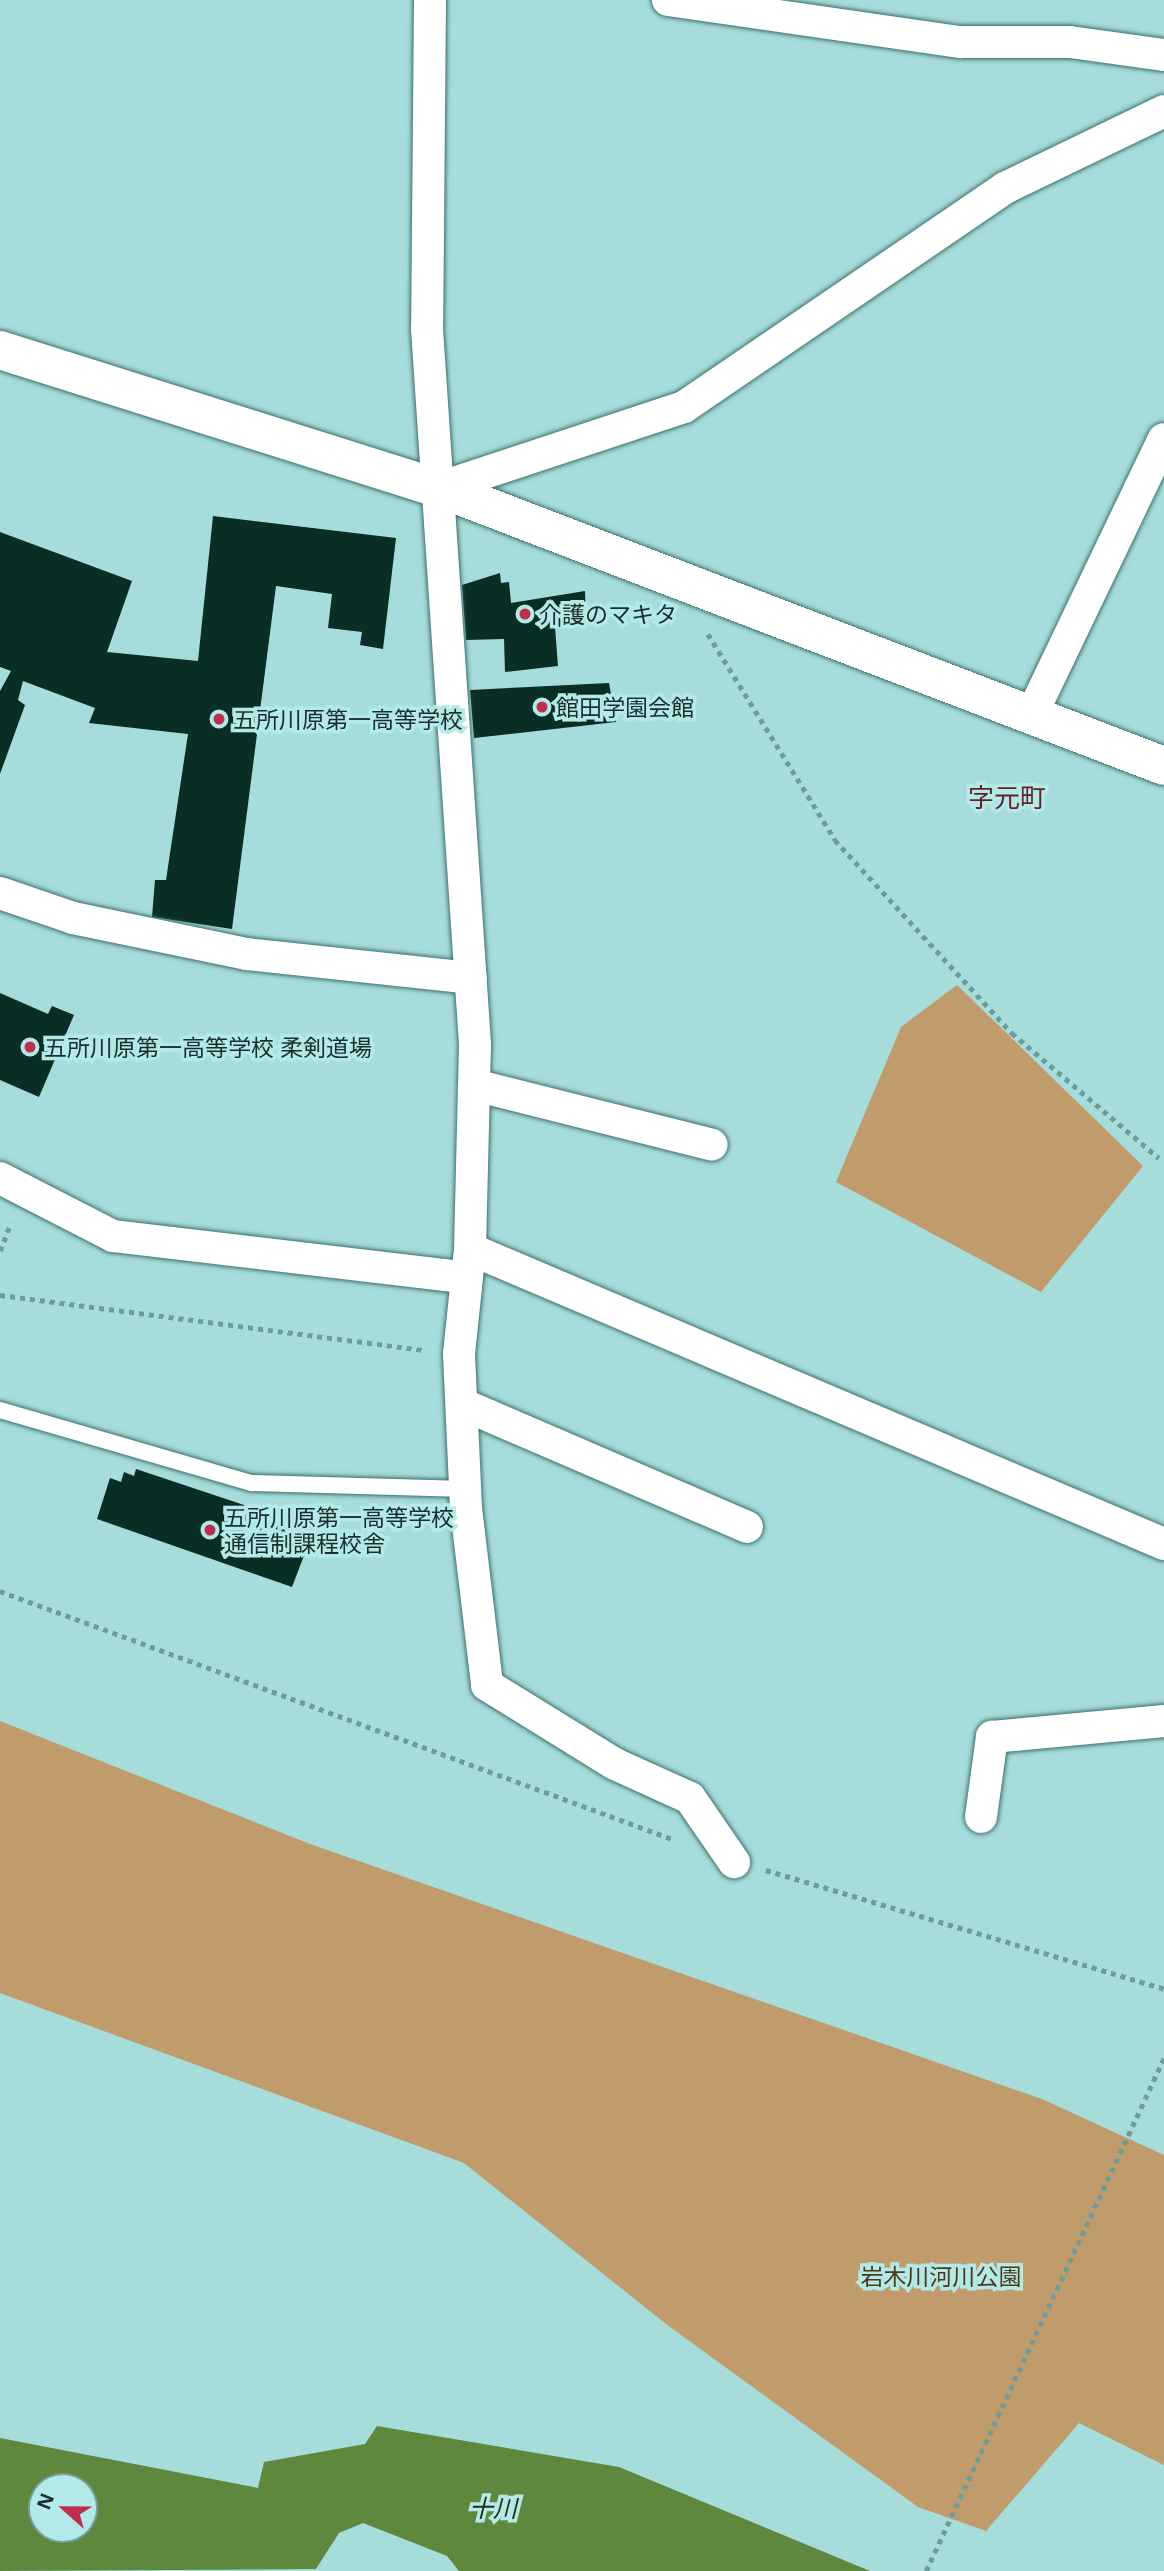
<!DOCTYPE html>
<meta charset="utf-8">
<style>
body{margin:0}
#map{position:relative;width:1164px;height:2571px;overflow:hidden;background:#a6dcda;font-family:"Noto Sans","Noto Sans JP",sans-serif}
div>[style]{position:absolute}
.green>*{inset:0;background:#c09b6c}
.water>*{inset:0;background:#5e883d}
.building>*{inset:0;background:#092e25}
.path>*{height:4.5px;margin-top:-2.25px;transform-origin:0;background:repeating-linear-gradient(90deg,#719b99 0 5px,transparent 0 10px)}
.roads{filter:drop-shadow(0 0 2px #3c706e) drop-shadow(0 0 2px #3c706e)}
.service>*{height:16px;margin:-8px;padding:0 8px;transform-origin:8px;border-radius:8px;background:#fff}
.minor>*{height:32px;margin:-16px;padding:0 16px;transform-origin:16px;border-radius:16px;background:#fff}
.tertiary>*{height:38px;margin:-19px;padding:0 19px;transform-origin:19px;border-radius:19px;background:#fff}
.dots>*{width:19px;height:19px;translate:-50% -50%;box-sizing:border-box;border:4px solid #b3eae7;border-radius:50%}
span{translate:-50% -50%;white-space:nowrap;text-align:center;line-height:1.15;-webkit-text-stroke:7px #b3eae7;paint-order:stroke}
.poi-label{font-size:23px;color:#182e2d}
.left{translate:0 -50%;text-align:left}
.park-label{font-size:23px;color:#4f3717}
.water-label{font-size:24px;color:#1d2f0f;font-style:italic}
.quarter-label{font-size:26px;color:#651f2c}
.north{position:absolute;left:28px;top:2473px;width:70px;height:70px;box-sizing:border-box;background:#b3eae7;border:2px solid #759f9d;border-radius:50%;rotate:291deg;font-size:19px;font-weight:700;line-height:28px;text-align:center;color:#182e2d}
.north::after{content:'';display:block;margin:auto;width:24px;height:32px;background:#be2e4f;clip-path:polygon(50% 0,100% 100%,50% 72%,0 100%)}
</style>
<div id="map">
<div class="green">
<div style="clip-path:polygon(957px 985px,1143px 1166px,1041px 1292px,836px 1182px,901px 1027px)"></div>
<div style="clip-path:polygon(0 1721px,310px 1844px,1042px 2099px,1164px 2155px,1164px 2465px,1079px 2423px,986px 2531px,918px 2507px,666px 2324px,464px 2163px,0 1993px)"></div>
</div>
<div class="water">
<div style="clip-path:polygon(evenodd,377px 2426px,619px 2467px,870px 2571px,459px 2571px,447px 2556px,363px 2523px,339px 2533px,316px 2569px,0 2571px,0 2438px,258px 2488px,264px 2462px,365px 2444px,377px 2426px,84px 2487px,84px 2529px,42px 2529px,42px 2487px,84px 2487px)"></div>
</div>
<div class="building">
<div style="clip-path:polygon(213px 516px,396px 538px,383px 649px,360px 645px,362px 632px,328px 628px,332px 594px,276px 586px,232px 929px,152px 917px,155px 880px,166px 880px,188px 734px,89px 723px,95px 708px,23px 681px,18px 700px,25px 705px,0 774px,0 691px,11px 671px,0 667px,0 532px,132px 581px,107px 652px,198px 661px)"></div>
<div style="clip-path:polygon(500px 573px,501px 583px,509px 582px,511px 603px,585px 591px,586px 625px,555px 627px,558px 666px,505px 672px,504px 639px,466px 640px,462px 585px)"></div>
<div style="clip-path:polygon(609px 683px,616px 722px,474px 738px,470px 690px)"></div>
<div style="clip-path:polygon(0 993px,48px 1014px,52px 1006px,74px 1015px,39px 1097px,0 1080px)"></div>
<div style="clip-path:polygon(136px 1469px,295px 1522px,289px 1538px,308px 1545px,292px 1587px,97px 1519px,110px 1478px,121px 1482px,124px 1472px,134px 1476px)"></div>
</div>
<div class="path">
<div style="left:708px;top:634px;width:242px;rotate:58.3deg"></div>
<div style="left:835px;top:840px;width:262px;rotate:47.5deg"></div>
<div style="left:1012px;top:1033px;width:193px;rotate:40.4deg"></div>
<div style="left:0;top:1251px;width:30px;rotate:-69deg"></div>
<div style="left:0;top:1295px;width:428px;rotate:7.4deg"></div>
<div style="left:0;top:1591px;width:719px;rotate:20.25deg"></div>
<div style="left:766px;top:1870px;width:415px;rotate:16.6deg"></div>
<div style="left:926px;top:2571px;width:566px;rotate:-65.11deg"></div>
</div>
<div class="roads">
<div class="service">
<div style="left:0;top:1410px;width:262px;rotate:16.2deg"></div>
<div style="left:252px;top:1483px;width:215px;rotate:1.6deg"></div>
</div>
<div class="minor">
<div style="left:430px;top:0;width:329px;rotate:90.5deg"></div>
<div style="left:427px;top:329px;width:717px;rotate:86.16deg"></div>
<div style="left:475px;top:1044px;width:205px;rotate:91.4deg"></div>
<div style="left:470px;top:1249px;width:106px;rotate:96deg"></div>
<div style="left:459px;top:1354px;width:154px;rotate:87.4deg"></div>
<div style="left:466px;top:1508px;width:178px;rotate:83.2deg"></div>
<div style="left:487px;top:1685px;width:150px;rotate:31.7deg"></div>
<div style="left:615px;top:1764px;width:82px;rotate:24.4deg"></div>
<div style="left:690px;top:1798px;width:78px;rotate:55.5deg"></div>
<div style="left:668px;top:0;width:296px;rotate:8.2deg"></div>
<div style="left:961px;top:42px;width:109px"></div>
<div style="left:1070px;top:42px;width:95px;rotate:7.9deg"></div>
<div style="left:439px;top:488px;width:258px;rotate:-18.3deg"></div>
<div style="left:684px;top:407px;width:389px;rotate:-34.3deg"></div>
<div style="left:1005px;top:188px;width:177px;rotate:-25.8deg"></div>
<div style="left:1031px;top:716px;width:307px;rotate:-64.4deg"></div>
<div style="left:0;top:893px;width:77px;rotate:18.9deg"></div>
<div style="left:73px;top:918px;width:178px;rotate:11.7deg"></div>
<div style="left:247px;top:954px;width:225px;rotate:6.1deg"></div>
<div style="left:474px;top:1085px;width:245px;rotate:14.1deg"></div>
<div style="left:0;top:1178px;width:127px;rotate:27.2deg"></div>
<div style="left:113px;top:1236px;width:353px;rotate:6.7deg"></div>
<div style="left:470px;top:1249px;width:754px;rotate:23.03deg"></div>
<div style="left:464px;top:1405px;width:308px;rotate:23.3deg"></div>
<div style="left:981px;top:1817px;width:81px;rotate:-82.2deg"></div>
<div style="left:992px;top:1737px;width:173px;rotate:-5.3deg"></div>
</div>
<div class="tertiary">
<div style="left:0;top:350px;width:460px;rotate:17.5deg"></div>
<div style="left:439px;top:488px;width:776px;rotate:20.98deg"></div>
</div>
</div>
<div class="dots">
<div style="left:525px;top:614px;background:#be2e4f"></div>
<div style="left:542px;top:707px;background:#be2e4f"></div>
<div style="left:219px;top:719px;background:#be2e4f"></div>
<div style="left:30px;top:1047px;background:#be2e4f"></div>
<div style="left:210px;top:1530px;background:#be2e4f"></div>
</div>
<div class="poi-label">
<span class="left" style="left:539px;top:614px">介護のマキタ</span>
<span class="left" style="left:556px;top:707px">館田学園会館</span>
<span class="left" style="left:233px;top:719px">五所川原第一高等学校</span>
<span class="left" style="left:44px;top:1047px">五所川原第一高等学校 柔剣道場</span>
<span class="left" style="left:224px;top:1530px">五所川原第一高等学校<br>通信制課程校舎</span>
</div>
<div class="park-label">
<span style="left:941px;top:2276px">岩木川河川公園</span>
</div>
<div class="water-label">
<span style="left:493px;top:2508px">十川</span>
</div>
<div class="quarter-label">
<span style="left:1007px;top:798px">字元町</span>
</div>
<div class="north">N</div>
</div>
